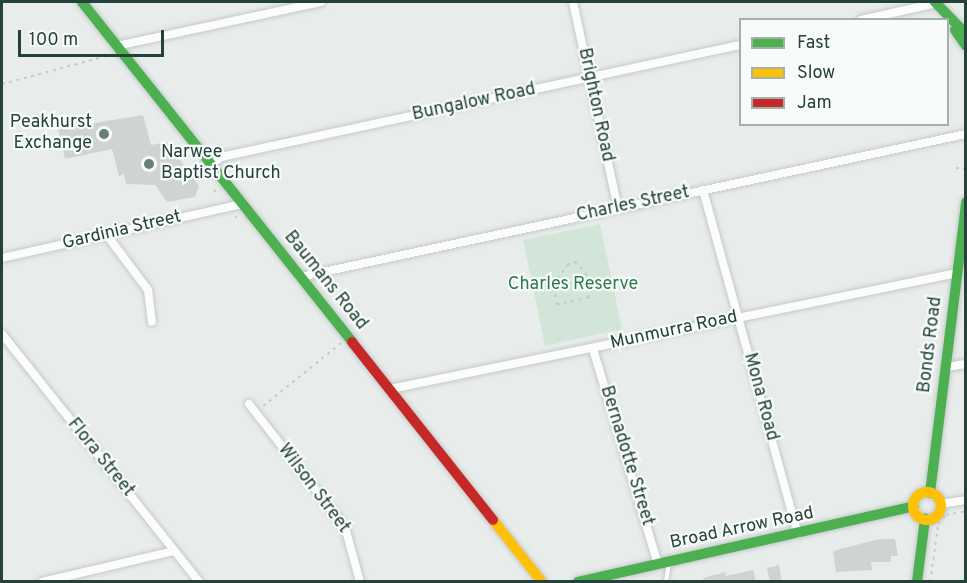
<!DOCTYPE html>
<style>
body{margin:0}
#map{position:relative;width:967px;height:583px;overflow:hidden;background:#e8edeb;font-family:Overpass,sans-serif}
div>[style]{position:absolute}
.green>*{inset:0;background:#d1e6d8}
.building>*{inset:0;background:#cfd4d2}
.path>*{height:1.5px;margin-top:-0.75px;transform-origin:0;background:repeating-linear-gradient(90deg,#c3ccca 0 3px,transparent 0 7.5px)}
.roads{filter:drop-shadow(0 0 2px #c5cac8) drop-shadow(0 0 2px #c5cac8)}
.lane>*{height:4px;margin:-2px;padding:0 2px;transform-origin:2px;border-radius:2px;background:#fcfcfc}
.street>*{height:8px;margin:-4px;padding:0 4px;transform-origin:4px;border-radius:4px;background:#fcfcfc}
.fast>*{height:10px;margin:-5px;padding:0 5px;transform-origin:5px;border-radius:5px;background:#4caf50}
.slow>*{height:10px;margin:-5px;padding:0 5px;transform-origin:5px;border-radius:5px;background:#ffc107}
.slow>.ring{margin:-5px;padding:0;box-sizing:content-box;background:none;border:10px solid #ffc107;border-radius:50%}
.jam>*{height:10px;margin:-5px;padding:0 5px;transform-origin:5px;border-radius:5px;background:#c62828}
.dots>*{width:16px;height:16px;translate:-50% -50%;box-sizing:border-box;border:3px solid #f7fbf9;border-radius:50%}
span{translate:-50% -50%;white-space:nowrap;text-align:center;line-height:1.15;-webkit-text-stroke:4.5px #f7fbf9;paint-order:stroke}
.street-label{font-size:18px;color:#24423a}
.poi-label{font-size:18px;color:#24423a}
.right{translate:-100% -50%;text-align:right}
.left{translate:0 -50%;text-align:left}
.park-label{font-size:18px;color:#2d7a4b}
.frame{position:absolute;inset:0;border:3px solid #24423a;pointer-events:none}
.legend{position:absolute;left:739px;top:18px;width:210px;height:108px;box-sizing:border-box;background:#f7fbf9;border:2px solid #a3b1ad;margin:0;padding:8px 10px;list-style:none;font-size:18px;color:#24423a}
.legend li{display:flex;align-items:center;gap:12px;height:30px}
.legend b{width:30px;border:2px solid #a3b1ad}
.scale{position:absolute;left:18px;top:30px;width:146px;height:27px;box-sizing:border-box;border:3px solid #24423a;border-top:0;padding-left:8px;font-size:18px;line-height:21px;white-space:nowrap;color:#24423a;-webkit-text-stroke:4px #f7fbf9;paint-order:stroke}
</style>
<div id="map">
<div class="green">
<div style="clip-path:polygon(600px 224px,622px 329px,545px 346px,523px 240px)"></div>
</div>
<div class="building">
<div style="clip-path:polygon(143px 115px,151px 145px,167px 142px,199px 186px,195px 197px,167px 202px,155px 185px,126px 184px,124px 174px,119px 176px,112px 149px,65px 159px,58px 129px)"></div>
<div style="clip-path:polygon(879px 539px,895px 539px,898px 556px,891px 556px,891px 562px,871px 562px,872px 570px,836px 572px,833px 551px)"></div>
<div style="clip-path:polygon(779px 565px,782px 582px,770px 582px,767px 568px)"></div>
<div style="clip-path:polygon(753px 570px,756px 582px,704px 582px,703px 578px,718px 574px,725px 572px,726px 576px)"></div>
</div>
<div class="path">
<div style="left:2px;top:84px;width:112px;rotate:-15deg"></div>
<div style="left:956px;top:168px;width:10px;rotate:6deg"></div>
<div style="left:214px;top:190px;width:4px;rotate:45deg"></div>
<div style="left:236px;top:216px;width:2px;rotate:63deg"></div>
<div style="left:575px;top:262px;width:16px;rotate:45deg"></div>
<div style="left:586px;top:273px;width:25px;rotate:83deg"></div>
<div style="left:589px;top:298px;width:33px;rotate:168deg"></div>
<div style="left:557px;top:305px;width:20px;rotate:-101deg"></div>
<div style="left:553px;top:285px;width:24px;rotate:-55deg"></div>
<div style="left:567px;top:265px;width:9px;rotate:-21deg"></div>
<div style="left:263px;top:406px;width:100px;rotate:-38.9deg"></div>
<div style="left:930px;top:582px;width:59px;rotate:-82.1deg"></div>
<div style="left:938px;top:524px;width:12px;rotate:-48deg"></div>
<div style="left:946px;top:515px;width:20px;rotate:-11deg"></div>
</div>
<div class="roads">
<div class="lane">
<div style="left:666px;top:582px;width:20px;rotate:-81deg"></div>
</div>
<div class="street">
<div style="left:573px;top:2px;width:211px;rotate:77.7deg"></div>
<div style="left:861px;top:20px;width:78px;rotate:-12.6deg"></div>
<div style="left:116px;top:46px;width:210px;rotate:-12.1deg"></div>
<div style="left:211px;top:165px;width:13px;rotate:-39deg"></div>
<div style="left:221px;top:157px;width:531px;rotate:-12.18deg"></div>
<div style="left:703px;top:190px;width:357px;rotate:74.6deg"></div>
<div style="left:106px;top:234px;width:70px;rotate:53.1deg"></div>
<div style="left:148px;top:290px;width:32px;rotate:83deg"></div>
<div style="left:2px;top:258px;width:246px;rotate:-12.7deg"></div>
<div style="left:300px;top:277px;width:681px;rotate:-12.12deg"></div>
<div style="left:2px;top:334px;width:317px;rotate:51.5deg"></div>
<div style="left:593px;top:349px;width:225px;rotate:73.2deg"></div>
<div style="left:945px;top:367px;width:21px;rotate:-8deg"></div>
<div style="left:390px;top:389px;width:579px;rotate:-11.56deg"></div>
<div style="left:249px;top:404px;width:156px;rotate:52deg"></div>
<div style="left:345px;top:527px;width:57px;rotate:74.7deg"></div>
<div style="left:941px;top:504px;width:25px;rotate:-9deg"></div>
<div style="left:42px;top:582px;width:136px;rotate:-13.2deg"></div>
</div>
<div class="fast">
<div style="left:82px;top:2px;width:434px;rotate:51.5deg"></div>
<div style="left:935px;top:2px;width:45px;rotate:45.9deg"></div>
<div style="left:955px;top:30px;width:19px;rotate:55deg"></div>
<div style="left:930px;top:493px;width:293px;rotate:-82.9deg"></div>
<div style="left:578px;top:582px;width:344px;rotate:-12.7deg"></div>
<div style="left:917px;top:582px;width:64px;rotate:-82.8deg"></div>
</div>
<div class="slow">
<div class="ring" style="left:913px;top:492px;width:18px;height:18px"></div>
<div style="left:493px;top:520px;width:79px;rotate:51.7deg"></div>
</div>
<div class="jam">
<div style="left:352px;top:342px;width:227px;rotate:51.6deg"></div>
</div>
</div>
<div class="dots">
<div style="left:104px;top:134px;background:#697e78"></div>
<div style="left:149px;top:164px;background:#697e78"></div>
</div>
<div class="street-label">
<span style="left:474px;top:103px;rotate:-12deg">Bungalow Road</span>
<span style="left:595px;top:105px;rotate:78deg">Brighton Road</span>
<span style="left:633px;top:205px;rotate:-12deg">Charles Street</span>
<span style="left:122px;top:231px;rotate:-13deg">Gardinia Street</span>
<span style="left:325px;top:281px;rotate:51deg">Baumans Road</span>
<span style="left:674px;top:331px;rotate:-12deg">Munmurra Road</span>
<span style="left:931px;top:345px;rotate:-83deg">Bonds Road</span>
<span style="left:760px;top:397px;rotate:75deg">Mona Road</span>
<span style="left:626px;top:456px;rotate:73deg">Bernadotte Street</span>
<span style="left:100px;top:458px;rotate:51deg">Flora Street</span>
<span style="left:313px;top:489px;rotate:53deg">Wilson Street</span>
<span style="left:742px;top:529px;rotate:-12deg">Broad Arrow Road</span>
</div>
<div class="poi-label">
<span class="right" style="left:92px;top:134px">Peakhurst<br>Exchange</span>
<span class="left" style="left:161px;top:164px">Narwee<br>Baptist Church</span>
</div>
<div class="park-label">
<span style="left:573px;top:285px">Charles Reserve</span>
</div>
<div class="frame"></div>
<ul class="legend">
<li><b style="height:8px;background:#4caf50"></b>Fast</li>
<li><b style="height:8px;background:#ffc107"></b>Slow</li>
<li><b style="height:8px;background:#c62828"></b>Jam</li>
</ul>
<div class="scale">100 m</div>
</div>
